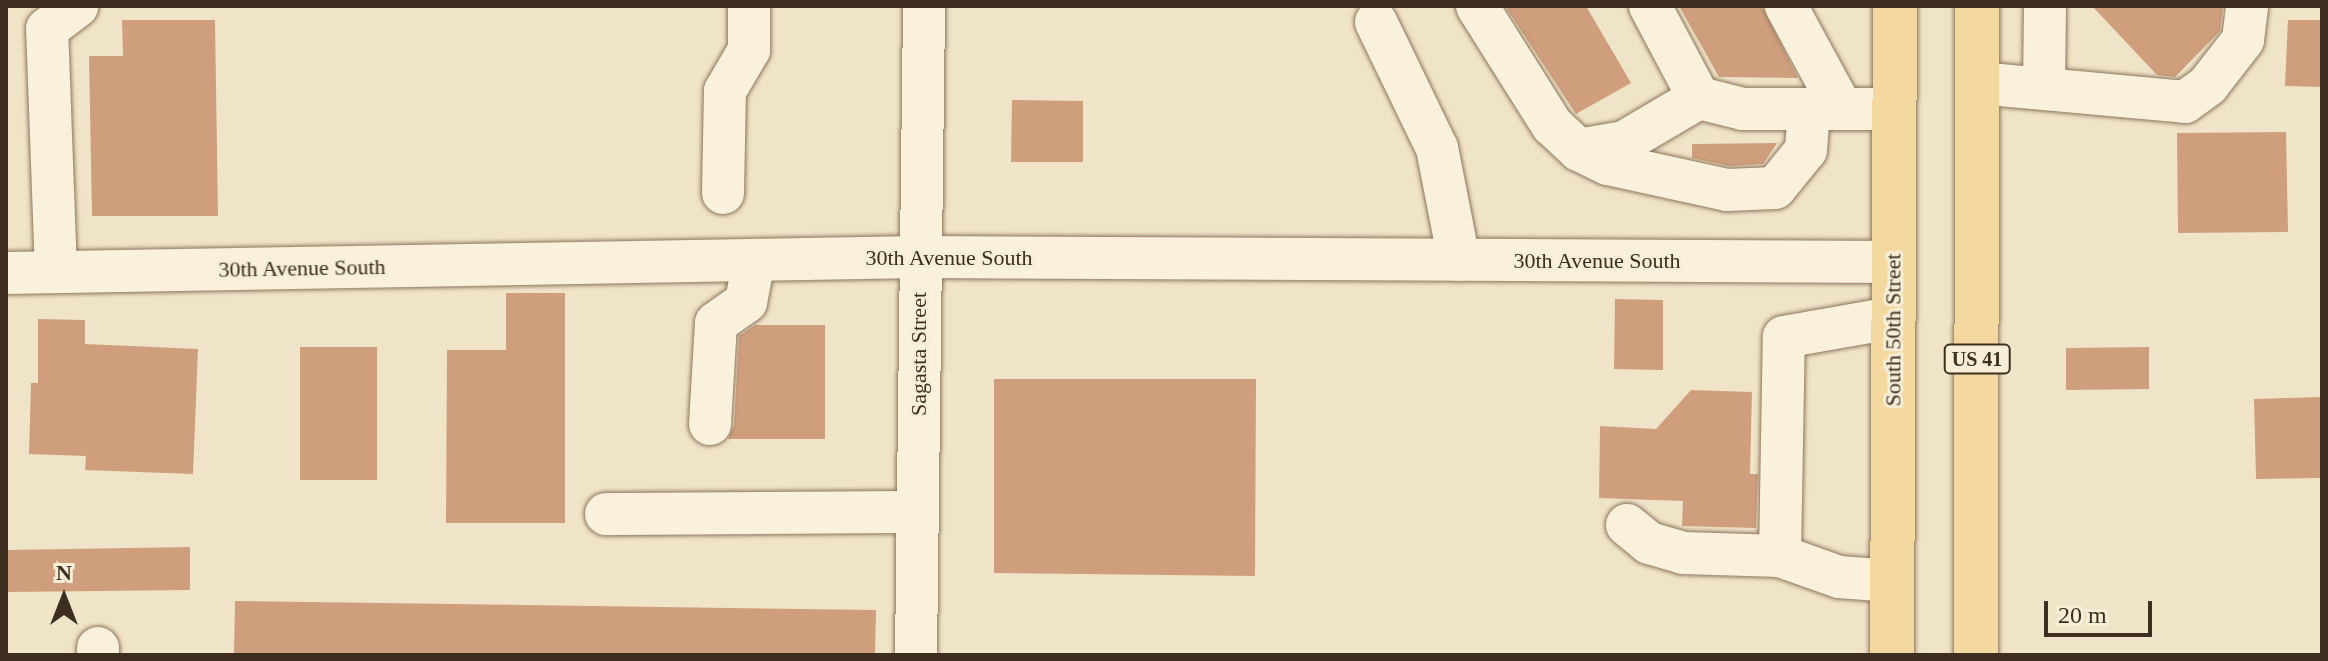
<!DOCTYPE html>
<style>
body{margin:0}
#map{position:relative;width:2328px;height:661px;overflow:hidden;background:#f0e4c8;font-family:"Times New Roman",serif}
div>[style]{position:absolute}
.building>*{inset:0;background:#cf9f7d}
.roads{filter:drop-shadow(0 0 2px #8d765c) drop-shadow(0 0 2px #8d765c)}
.minor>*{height:42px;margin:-21px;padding:0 21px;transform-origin:21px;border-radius:21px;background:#faf1dc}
.major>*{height:44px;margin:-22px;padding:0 22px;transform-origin:22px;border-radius:22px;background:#f3d9a0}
span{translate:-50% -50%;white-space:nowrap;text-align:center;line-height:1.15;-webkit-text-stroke:6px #f7eed8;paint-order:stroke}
.shield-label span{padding:2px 6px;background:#f7eed8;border:2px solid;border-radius:6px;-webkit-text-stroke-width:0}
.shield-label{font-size:20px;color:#3d2e20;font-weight:700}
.street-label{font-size:22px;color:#3d2e20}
.frame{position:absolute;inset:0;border:8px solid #3d2e20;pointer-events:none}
.north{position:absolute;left:24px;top:557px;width:80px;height:80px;-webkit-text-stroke:6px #f7eed8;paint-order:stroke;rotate:0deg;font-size:22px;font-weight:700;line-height:32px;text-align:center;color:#3d2e20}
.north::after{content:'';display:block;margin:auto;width:28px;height:36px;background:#3d2e20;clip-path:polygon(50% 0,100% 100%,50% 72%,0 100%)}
.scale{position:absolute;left:2044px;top:601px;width:108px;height:36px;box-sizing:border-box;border:4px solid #3d2e20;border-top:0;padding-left:10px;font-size:24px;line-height:28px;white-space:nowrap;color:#3d2e20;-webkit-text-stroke:6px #f7eed8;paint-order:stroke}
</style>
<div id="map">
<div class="building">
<div style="clip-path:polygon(1505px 6px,1586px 6px,1631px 83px,1576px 114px)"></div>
<div style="clip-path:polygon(1679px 6px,1762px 6px,1798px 78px,1719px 77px)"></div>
<div style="clip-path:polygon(2092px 6px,2223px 6px,2220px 31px,2175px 77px,2157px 75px)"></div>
<div style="clip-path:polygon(122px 20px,215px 20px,218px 216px,92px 216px,89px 56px,123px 56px)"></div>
<div style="clip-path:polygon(2288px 20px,2322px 20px,2322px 87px,2285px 86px)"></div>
<div style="clip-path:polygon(1012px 100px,1083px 101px,1083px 162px,1011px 162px)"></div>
<div style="clip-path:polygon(2286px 132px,2288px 232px,2178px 233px,2177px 133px)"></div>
<div style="clip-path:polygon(1777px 143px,1763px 164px,1729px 166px,1692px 158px,1692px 144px)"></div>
<div style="clip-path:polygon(506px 293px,565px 293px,565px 523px,446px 523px,447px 350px,506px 350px)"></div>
<div style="clip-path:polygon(1615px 299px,1663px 300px,1663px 370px,1614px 369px)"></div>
<div style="clip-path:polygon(38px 319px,85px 320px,85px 344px,198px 349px,193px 474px,85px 470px,86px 456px,29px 454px,31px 383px,38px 383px)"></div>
<div style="clip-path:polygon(755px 325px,825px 325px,825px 439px,728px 439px,734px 425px,739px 336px)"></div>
<div style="clip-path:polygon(300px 347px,377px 347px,377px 480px,300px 480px)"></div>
<div style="clip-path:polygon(2149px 347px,2149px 389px,2066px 390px,2066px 348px)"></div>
<div style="clip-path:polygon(994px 379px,1256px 379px,1255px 576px,994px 573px)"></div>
<div style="clip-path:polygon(1691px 390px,1752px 392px,1750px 474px,1758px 474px,1756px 528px,1682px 526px,1683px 501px,1599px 498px,1600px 426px,1656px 429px)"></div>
<div style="clip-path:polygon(2322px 397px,2322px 478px,2256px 479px,2254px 399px)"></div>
<div style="clip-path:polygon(190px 547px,190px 590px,7px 592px,7px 550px)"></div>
<div style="clip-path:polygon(235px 601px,876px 610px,875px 655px,234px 655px)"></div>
</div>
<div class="roads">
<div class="minor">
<div style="left:1477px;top:6px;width:141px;rotate:57.8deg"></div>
<div style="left:1552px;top:125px;width:37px;rotate:43deg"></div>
<div style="left:1579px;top:150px;width:32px;rotate:26deg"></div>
<div style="left:1608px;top:164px;width:122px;rotate:12.3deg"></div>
<div style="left:1727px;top:190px;width:48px;rotate:-2.4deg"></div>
<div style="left:1775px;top:188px;width:49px;rotate:-50.8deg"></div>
<div style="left:1806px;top:150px;width:41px;rotate:-85.8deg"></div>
<div style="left:1650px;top:6px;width:104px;rotate:62deg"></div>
<div style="left:1699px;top:98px;width:45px;rotate:14deg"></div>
<div style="left:1743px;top:109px;width:151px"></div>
<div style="left:1786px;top:6px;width:117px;rotate:61.5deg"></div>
<div style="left:1376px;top:22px;width:140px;rotate:64.2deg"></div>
<div style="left:1437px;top:148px;width:114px;rotate:78.9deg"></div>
<div style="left:1978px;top:83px;width:208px;rotate:5.2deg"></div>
<div style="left:2185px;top:102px;width:29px;rotate:-36deg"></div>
<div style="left:2208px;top:85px;width:57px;rotate:-52.1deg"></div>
<div style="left:2243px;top:40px;width:34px;rotate:-83deg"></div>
<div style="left:2044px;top:88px;width:82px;rotate:-89.3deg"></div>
<div style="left:1579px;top:150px;width:46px;rotate:-10.1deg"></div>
<div style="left:1624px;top:142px;width:87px;rotate:-30.4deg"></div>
<div style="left:723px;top:193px;width:102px;rotate:-88.9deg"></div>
<div style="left:725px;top:91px;width:48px;rotate:-59.7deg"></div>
<div style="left:749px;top:50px;width:44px;rotate:-90deg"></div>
<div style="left:56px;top:272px;width:243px;rotate:-92.1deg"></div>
<div style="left:47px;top:29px;width:38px;rotate:-37deg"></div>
<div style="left:6px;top:273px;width:913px;rotate:-1deg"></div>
<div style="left:919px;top:257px;width:974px;rotate:0.29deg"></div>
<div style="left:710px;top:424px;width:101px;rotate:-86.6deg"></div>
<div style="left:716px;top:323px;width:37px;rotate:-35deg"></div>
<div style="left:746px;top:302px;width:43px;rotate:-79.2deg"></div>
<div style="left:606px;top:514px;width:311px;rotate:-0.4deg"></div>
<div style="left:1627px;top:525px;width:28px;rotate:39deg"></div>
<div style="left:1649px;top:543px;width:35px;rotate:16deg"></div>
<div style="left:1683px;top:553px;width:97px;rotate:1.8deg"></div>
<div style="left:1892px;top:581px;width:53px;rotate:-175.7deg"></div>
<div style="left:1839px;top:577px;width:63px;rotate:-160.4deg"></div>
<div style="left:1780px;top:556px;width:219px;rotate:-89deg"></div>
<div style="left:1784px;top:337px;width:110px;rotate:-10deg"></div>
<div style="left:98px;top:655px;width:7px;rotate:-90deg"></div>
<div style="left:916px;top:655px;width:649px;rotate:-89.29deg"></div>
</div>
<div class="major">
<div style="left:1892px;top:655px;width:649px;rotate:-89.74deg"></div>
<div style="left:1976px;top:655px;width:649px;rotate:-89.91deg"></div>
</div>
</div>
<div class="shield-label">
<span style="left:1977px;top:359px">US 41</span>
</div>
<div class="street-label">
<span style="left:949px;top:258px">30th Avenue South</span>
<span style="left:1597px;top:261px">30th Avenue South</span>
<span style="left:302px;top:268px;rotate:-1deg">30th Avenue South</span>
<span style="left:1893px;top:330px;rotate:-90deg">South 50th Street</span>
<span style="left:919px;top:354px;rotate:-90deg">Sagasta Street</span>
</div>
<div class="frame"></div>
<div class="north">N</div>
<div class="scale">20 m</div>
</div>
